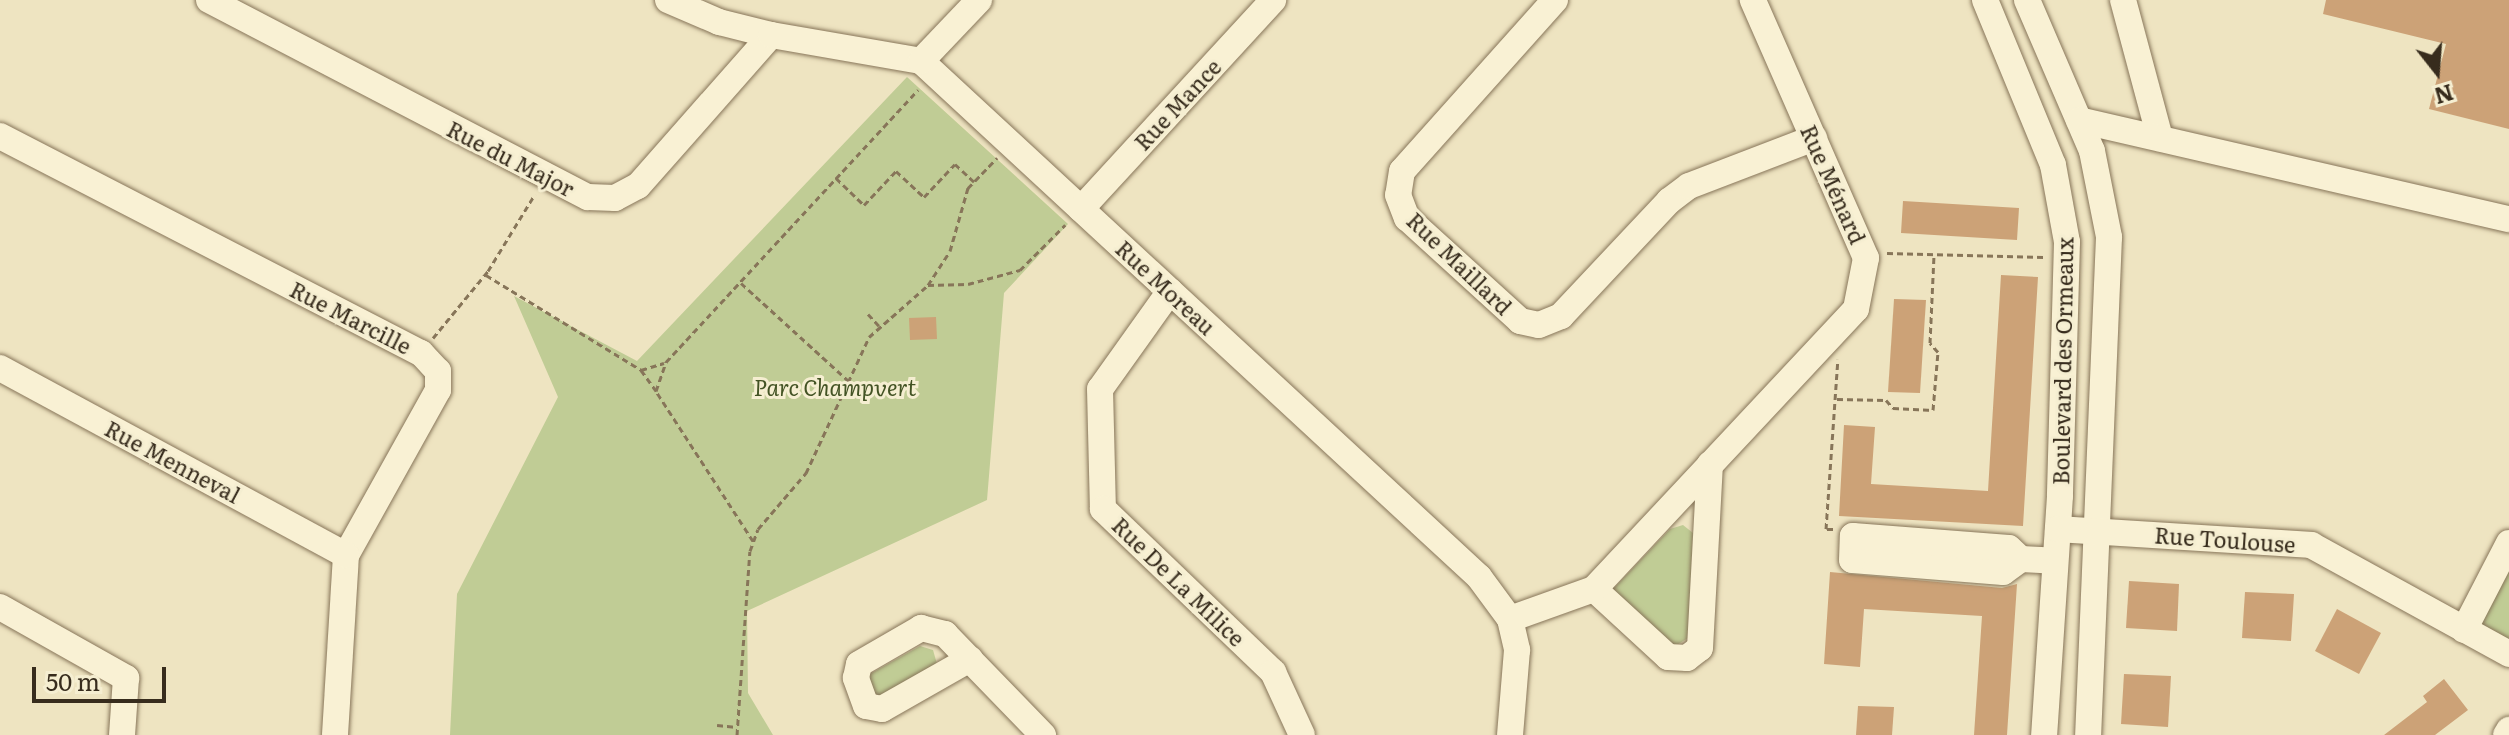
<!DOCTYPE html>
<meta charset="utf-8">
<style>
body{margin:0}
#map{position:relative;width:2509px;height:735px;overflow:hidden;background:#eee4c1;font-family:Literata,serif}
div>[style]{position:absolute}
.green>*{inset:0;background:#c0cc95}
.building>*{inset:0;background:#cca277}
.path>*{height:3px;margin-top:-1.5px;transform-origin:0;background:repeating-linear-gradient(90deg,#877559 0 6px,transparent 0 10px)}
.roads{filter:drop-shadow(0 0 2px #877559) drop-shadow(0 0 2px #877559)}
.minor>*{height:26px;margin:-13px;padding:0 13px;transform-origin:13px;border-radius:13px;background:#f9f1d4}
span{translate:-50% -50%;white-space:nowrap;text-align:center;line-height:1.15;-webkit-text-stroke:6px #f5eed1;paint-order:stroke}
.street-label{font-size:22px;color:#372c1d}
.park-label{font-size:22px;color:#435324;font-style:italic}
.north{position:absolute;left:2397px;top:32px;width:80px;height:80px;-webkit-text-stroke:6px #f5eed1;paint-order:stroke;rotate:163deg;font-size:22px;font-weight:700;line-height:32px;text-align:center;color:#372c1d}
.north::after{content:'';display:block;margin:auto;width:28px;height:36px;background:#372c1d;clip-path:polygon(50% 0,100% 100%,50% 72%,0 100%)}
.scale{position:absolute;left:32px;top:667px;width:134px;height:36px;box-sizing:border-box;border:4px solid #372c1d;border-top:0;padding-left:10px;font-size:24px;line-height:28px;white-space:nowrap;color:#372c1d;-webkit-text-stroke:6px #f5eed1;paint-order:stroke}
</style>
<div id="map">
<div class="green">
<div style="clip-path:polygon(907px 77px,1068px 224px,1004px 293px,987px 500px,747px 611px,748px 693px,773px 735px,450px 735px,457px 594px,558px 397px,514px 296px,637px 361px)"></div>
<div style="clip-path:polygon(1683px 525px,1693px 533px,1688px 638px,1675px 646px,1662px 644px,1613px 589px,1670px 529px)"></div>
<div style="clip-path:polygon(2509px 566px,2509px 639px,2479px 624px)"></div>
<div style="clip-path:polygon(920px 646px,933px 650px,937px 664px,886px 696px,875px 697px,866px 680px,870px 674px)"></div>
</div>
<div class="building">
<div style="clip-path:polygon(2326px 0,2509px 0,2509px 129px,2429px 109px,2446px 44px,2323px 14px)"></div>
<div style="clip-path:polygon(1903px 201px,2019px 208px,2017px 240px,1901px 233px)"></div>
<div style="clip-path:polygon(2001px 275px,2038px 277px,2023px 526px,1839px 516px,1844px 425px,1875px 427px,1871px 484px,1988px 491px)"></div>
<div style="clip-path:polygon(1894px 299px,1926px 300px,1920px 393px,1888px 392px)"></div>
<div style="clip-path:polygon(936px 317px,937px 339px,910px 340px,909px 318px)"></div>
<div style="clip-path:polygon(1830px 572px,2002px 588px,2017px 584px,2007px 735px,1974px 735px,1982px 616px,1864px 609px,1860px 667px,1824px 664px)"></div>
<div style="clip-path:polygon(2129px 581px,2179px 584px,2177px 631px,2126px 628px)"></div>
<div style="clip-path:polygon(2245px 592px,2294px 594px,2291px 641px,2242px 638px)"></div>
<div style="clip-path:polygon(2337px 609px,2381px 633px,2359px 674px,2315px 651px)"></div>
<div style="clip-path:polygon(2124px 674px,2171px 676px,2168px 727px,2121px 724px)"></div>
<div style="clip-path:polygon(2444px 679px,2468px 710px,2435px 735px,2384px 735px,2427px 702px,2423px 696px)"></div>
<div style="clip-path:polygon(1858px 706px,1894px 707px,1892px 735px,1856px 735px)"></div>
</div>
<div class="path">
<div style="left:836px;top:178px;width:39px;rotate:44deg"></div>
<div style="left:864px;top:205px;width:47px;rotate:-46.7deg"></div>
<div style="left:896px;top:171px;width:38px;rotate:43deg"></div>
<div style="left:924px;top:197px;width:45px;rotate:-46.8deg"></div>
<div style="left:955px;top:164px;width:26px;rotate:43deg"></div>
<div style="left:1887px;top:253px;width:157px;rotate:1.5deg"></div>
<div style="left:486px;top:275px;width:182px;rotate:31.5deg"></div>
<div style="left:641px;top:370px;width:26px;rotate:54deg"></div>
<div style="left:741px;top:283px;width:149px;rotate:42.3deg"></div>
<div style="left:928px;top:285px;width:40px;rotate:-57.1deg"></div>
<div style="left:950px;top:251px;width:66px;rotate:-74.1deg"></div>
<div style="left:968px;top:188px;width:42px;rotate:-46deg"></div>
<div style="left:868px;top:314px;width:16px;rotate:47deg"></div>
<div style="left:433px;top:338px;width:87px;rotate:-50.6deg"></div>
<div style="left:488px;top:271px;width:90px;rotate:-58.6deg"></div>
<div style="left:641px;top:370px;width:24px;rotate:-17deg"></div>
<div style="left:1837px;top:399px;width:49px;rotate:1.2deg"></div>
<div style="left:1886px;top:400px;width:11px;rotate:49deg"></div>
<div style="left:1893px;top:408px;width:40px;rotate:2.9deg"></div>
<div style="left:1933px;top:410px;width:58px;rotate:-85.1deg"></div>
<div style="left:1938px;top:352px;width:12px;rotate:-132deg"></div>
<div style="left:1930px;top:343px;width:89px;rotate:-87.4deg"></div>
<div style="left:1833px;top:529px;width:7px;rotate:180deg"></div>
<div style="left:1826px;top:529px;width:170px;rotate:-86deg"></div>
<div style="left:753px;top:541px;width:179px;rotate:-122.9deg"></div>
<div style="left:656px;top:391px;width:31px;rotate:-71deg"></div>
<div style="left:666px;top:362px;width:371px;rotate:-47.2deg"></div>
<div style="left:717px;top:725px;width:20px;rotate:6deg"></div>
<div style="left:737px;top:735px;width:184px;rotate:-86deg"></div>
<div style="left:750px;top:551px;width:23px;rotate:-70deg"></div>
<div style="left:758px;top:529px;width:74px;rotate:-49.4deg"></div>
<div style="left:806px;top:473px;width:150px;rotate:-65.1deg"></div>
<div style="left:869px;top:337px;width:79px;rotate:-41.4deg"></div>
<div style="left:928px;top:285px;width:40px;rotate:-1.4deg"></div>
<div style="left:968px;top:284px;width:54px;rotate:-15.1deg"></div>
<div style="left:1020px;top:270px;width:64px;rotate:-45deg"></div>
</div>
<div class="roads">
<div class="minor">
<div style="left:209px;top:0;width:427px;rotate:27.5deg"></div>
<div style="left:588px;top:197px;width:27px;rotate:2deg"></div>
<div style="left:615px;top:198px;width:26px;rotate:-28deg"></div>
<div style="left:638px;top:186px;width:201px;rotate:-48.6deg"></div>
<div style="left:668px;top:0;width:56px;rotate:23.3deg"></div>
<div style="left:719px;top:22px;width:54px;rotate:14deg"></div>
<div style="left:771px;top:35px;width:152px;rotate:9.8deg"></div>
<div style="left:921px;top:61px;width:760px;rotate:42.76deg"></div>
<div style="left:1479px;top:577px;width:52px;rotate:53.6deg"></div>
<div style="left:1510px;top:619px;width:32px;rotate:77deg"></div>
<div style="left:1517px;top:650px;width:85px;rotate:94.7deg"></div>
<div style="left:1555px;top:0;width:229px;rotate:131.8deg"></div>
<div style="left:1402px;top:171px;width:24px;rotate:99deg"></div>
<div style="left:1398px;top:195px;width:25px;rotate:69deg"></div>
<div style="left:1407px;top:218px;width:153px;rotate:42.3deg"></div>
<div style="left:1520px;top:321px;width:19px;rotate:12deg"></div>
<div style="left:1539px;top:325px;width:24px;rotate:-22deg"></div>
<div style="left:1561px;top:316px;width:158px;rotate:-46.8deg"></div>
<div style="left:1669px;top:201px;width:25px;rotate:-37deg"></div>
<div style="left:1689px;top:186px;width:134px;rotate:-21deg"></div>
<div style="left:1985px;top:0;width:178px;rotate:67.6deg"></div>
<div style="left:2053px;top:165px;width:78px;rotate:79.7deg"></div>
<div style="left:2067px;top:242px;width:254px;rotate:91.6deg"></div>
<div style="left:2060px;top:496px;width:240px;rotate:93.8deg"></div>
<div style="left:2027px;top:0;width:164px;rotate:66.7deg"></div>
<div style="left:2092px;top:151px;width:88px;rotate:78.8deg"></div>
<div style="left:2109px;top:237px;width:498px;rotate:92.4deg"></div>
<div style="left:2123px;top:0;width:143px;rotate:75deg"></div>
<div style="left:921px;top:61px;width:84px;rotate:-46.4deg"></div>
<div style="left:2079px;top:120px;width:441px;rotate:13deg"></div>
<div style="left:0;top:136px;width:474px;rotate:27.3deg"></div>
<div style="left:421px;top:353px;width:25px;rotate:47deg"></div>
<div style="left:438px;top:371px;width:19px;rotate:90deg"></div>
<div style="left:438px;top:390px;width:189px;rotate:119.1deg"></div>
<div style="left:346px;top:555px;width:180px;rotate:93.5deg"></div>
<div style="left:1081px;top:209px;width:284px;rotate:-47.4deg"></div>
<div style="left:1170px;top:291px;width:120px;rotate:125.5deg"></div>
<div style="left:1100px;top:389px;width:120px;rotate:88.6deg"></div>
<div style="left:1103px;top:509px;width:236px;rotate:43.8deg"></div>
<div style="left:1273px;top:672px;width:69px;rotate:65.3deg"></div>
<div style="left:0;top:368px;width:393px;rotate:28.4deg"></div>
<div style="left:2058px;top:529px;width:254px;rotate:3.6deg"></div>
<div style="left:2311px;top:545px;width:226px;rotate:28.8deg"></div>
<div style="left:2021px;top:559px;width:22px;rotate:144deg"></div>
<div style="left:2003px;top:572px;width:151px;rotate:-175.5deg"></div>
<div style="left:1852px;top:560px;width:24px;rotate:-88deg"></div>
<div style="left:1853px;top:536px;width:156px;rotate:4.4deg"></div>
<div style="left:2009px;top:548px;width:16px;rotate:43deg"></div>
<div style="left:2021px;top:559px;width:34px;rotate:3deg"></div>
<div style="left:1594px;top:589px;width:100px;rotate:42.6deg"></div>
<div style="left:1668px;top:657px;width:19px;rotate:3deg"></div>
<div style="left:1687px;top:658px;width:16px;rotate:-38deg"></div>
<div style="left:1700px;top:648px;width:184px;rotate:-86.9deg"></div>
<div style="left:0;top:607px;width:145px;rotate:29.4deg"></div>
<div style="left:126px;top:678px;width:57px;rotate:94deg"></div>
<div style="left:1510px;top:619px;width:89px;rotate:-19.7deg"></div>
<div style="left:1594px;top:589px;width:383px;rotate:-46.9deg"></div>
<div style="left:1856px;top:309px;width:52px;rotate:-78.9deg"></div>
<div style="left:1866px;top:258px;width:282px;rotate:-113.7deg"></div>
<div style="left:2464px;top:630px;width:98px;rotate:-62.7deg"></div>
<div style="left:970px;top:659px;width:101px;rotate:150.4deg"></div>
<div style="left:882px;top:709px;width:16px;rotate:-169deg"></div>
<div style="left:866px;top:706px;width:30px;rotate:-110deg"></div>
<div style="left:856px;top:678px;width:14px;rotate:-78deg"></div>
<div style="left:859px;top:664px;width:72px;rotate:-30.1deg"></div>
<div style="left:921px;top:628px;width:25px;rotate:14deg"></div>
<div style="left:945px;top:634px;width:141px;rotate:45.9deg"></div>
<div style="left:2506px;top:735px;width:6px;rotate:-59deg"></div>
</div>
</div>
<div class="street-label">
<span style="left:1177px;top:104px;rotate:-47deg">Rue Mance</span>
<span style="left:511px;top:158px;rotate:27deg">Rue du Major</span>
<span style="left:1834px;top:184px;rotate:66deg">Rue Ménard</span>
<span style="left:1460px;top:263px;rotate:44deg">Rue Maillard</span>
<span style="left:1166px;top:287px;rotate:43deg">Rue Moreau</span>
<span style="left:351px;top:317px;rotate:27deg">Rue Marcille</span>
<span style="left:2062px;top:361px;rotate:-89deg">Boulevard des Ormeaux</span>
<span style="left:173px;top:461px;rotate:28deg">Rue Menneval</span>
<span style="left:2225px;top:539px;rotate:4deg">Rue Toulouse</span>
<span style="left:1179px;top:581px;rotate:44deg">Rue De La Milice</span>
</div>
<div class="park-label">
<span style="left:835px;top:387px">Parc Champvert</span>
</div>
<div class="north">N</div>
<div class="scale">50 m</div>
</div>
